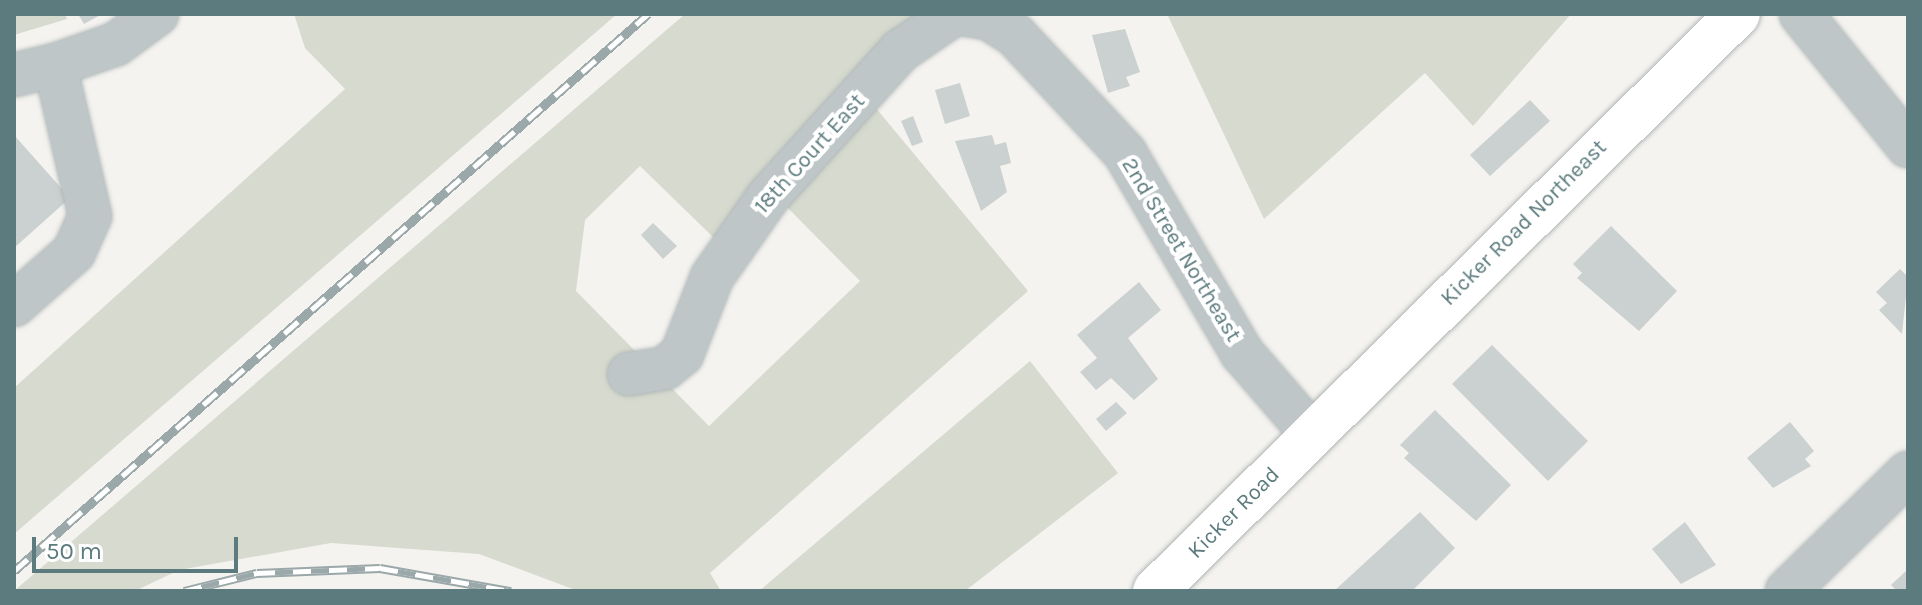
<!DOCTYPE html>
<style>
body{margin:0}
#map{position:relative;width:1922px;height:605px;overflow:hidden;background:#f5f3ef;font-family:Karla,sans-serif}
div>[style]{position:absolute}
.green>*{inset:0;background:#d7dace}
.building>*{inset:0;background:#cbd0d0}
.roads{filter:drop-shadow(0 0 2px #afb8b9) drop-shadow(0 0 2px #afb8b9)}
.minor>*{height:42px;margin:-21px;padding:0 21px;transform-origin:21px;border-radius:21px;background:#bec6c7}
.major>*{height:44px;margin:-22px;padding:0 22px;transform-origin:22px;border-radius:22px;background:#fff}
.rail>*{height:9px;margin-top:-4.5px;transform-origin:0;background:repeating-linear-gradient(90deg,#fff 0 18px,#9ba8aa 0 36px);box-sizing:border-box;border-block:2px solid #9ba8aa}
span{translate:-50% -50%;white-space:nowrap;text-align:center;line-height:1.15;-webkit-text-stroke:8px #fff;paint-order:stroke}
.street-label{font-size:22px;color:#5c7b7e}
.frame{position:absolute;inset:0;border:16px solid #5c7b7e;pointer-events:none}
.scale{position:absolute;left:32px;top:537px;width:206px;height:36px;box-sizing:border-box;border:4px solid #5c7b7e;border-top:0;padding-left:10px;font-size:24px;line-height:28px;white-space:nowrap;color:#5c7b7e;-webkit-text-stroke:6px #fff;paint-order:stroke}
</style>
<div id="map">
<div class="green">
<div style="clip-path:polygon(14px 14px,65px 14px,67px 19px,14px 35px)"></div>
<div style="clip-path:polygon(294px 14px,617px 14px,14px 534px,14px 388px,345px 89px,305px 48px)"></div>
<div style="clip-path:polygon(685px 14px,919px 14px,714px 238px,640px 166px,585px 220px,576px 291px,709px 426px,860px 281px,779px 199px,875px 107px,1028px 291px,710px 573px,721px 591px,578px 591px,479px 554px,331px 543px,179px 570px,135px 591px,14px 591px)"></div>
<div style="clip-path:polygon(1167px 14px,1571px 14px,1473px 126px,1425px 73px,1264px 219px)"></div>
<div style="clip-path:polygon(1030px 361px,1118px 473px,965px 591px,759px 591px)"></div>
</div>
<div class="building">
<div style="clip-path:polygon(78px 14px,102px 14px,84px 24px)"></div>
<div style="clip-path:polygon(1125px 29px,1140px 72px,1126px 77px,1130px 86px,1108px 93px,1092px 35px)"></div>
<div style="clip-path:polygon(960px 83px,970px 116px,945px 124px,935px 90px)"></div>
<div style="clip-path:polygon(1530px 100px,1550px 121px,1490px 176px,1470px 155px)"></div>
<div style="clip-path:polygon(913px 116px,923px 142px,912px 146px,901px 121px)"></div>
<div style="clip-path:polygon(14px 135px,70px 198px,14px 248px)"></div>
<div style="clip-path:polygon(992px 135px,995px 145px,1006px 142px,1011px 163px,1000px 166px,1007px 192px,981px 211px,955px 141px)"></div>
<div style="clip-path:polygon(653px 223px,677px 246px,663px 259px,641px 235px)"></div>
<div style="clip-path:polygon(1611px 226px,1677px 291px,1639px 331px,1577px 278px,1582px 273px,1573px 264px)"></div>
<div style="clip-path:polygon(1900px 269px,1908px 277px,1902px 334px,1879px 310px,1887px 303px,1876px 292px)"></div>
<div style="clip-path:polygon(1139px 282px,1161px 310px,1128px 338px,1158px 379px,1134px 400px,1111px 378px,1096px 390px,1080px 372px,1097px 358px,1077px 335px)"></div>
<div style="clip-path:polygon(1492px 345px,1588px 441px,1548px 481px,1452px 384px)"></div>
<div style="clip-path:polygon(1116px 402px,1127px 413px,1106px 431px,1096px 419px)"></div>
<div style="clip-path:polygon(1435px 410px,1511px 485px,1476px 521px,1404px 458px,1409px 453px,1400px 445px)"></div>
<div style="clip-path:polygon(1790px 422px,1814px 451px,1805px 459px,1811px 466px,1773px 488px,1747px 458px)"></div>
<div style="clip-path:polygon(1420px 512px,1455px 548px,1412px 591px,1334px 591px)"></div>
<div style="clip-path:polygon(1685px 522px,1716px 565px,1681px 584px,1652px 549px)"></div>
<div style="clip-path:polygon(1908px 569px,1908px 591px,1897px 591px,1891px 585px)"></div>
</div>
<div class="roads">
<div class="minor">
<div style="left:962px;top:14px;width:26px;rotate:9deg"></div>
<div style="left:988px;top:18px;width:32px;rotate:32deg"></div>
<div style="left:1015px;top:35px;width:161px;rotate:47deg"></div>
<div style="left:1125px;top:153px;width:232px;rotate:59.7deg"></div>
<div style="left:1242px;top:353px;width:107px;rotate:49.2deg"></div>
<div style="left:1801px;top:14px;width:170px;rotate:51deg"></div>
<div style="left:55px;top:65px;width:65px;rotate:-19deg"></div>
<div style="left:116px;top:44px;width:51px;rotate:-36.2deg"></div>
<div style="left:14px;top:75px;width:42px;rotate:-13.7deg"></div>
<div style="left:55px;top:65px;width:155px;rotate:76.9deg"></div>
<div style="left:90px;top:216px;width:39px;rotate:114deg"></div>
<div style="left:74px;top:252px;width:80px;rotate:138.5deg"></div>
<div style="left:629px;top:374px;width:36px;rotate:-9deg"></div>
<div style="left:665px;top:368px;width:22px;rotate:-39deg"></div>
<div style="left:682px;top:354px;width:83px;rotate:-68.7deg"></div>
<div style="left:712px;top:277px;width:98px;rotate:-55deg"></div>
<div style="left:768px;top:197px;width:197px;rotate:-47.9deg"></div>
<div style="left:900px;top:51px;width:65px;rotate:-34.4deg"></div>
<div style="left:1787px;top:591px;width:169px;rotate:-44.3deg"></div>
</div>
<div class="major">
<div style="left:1155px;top:591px;width:820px;rotate:-44.7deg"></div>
</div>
</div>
<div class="rail">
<div style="left:14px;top:571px;width:844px;rotate:-41.3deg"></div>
<div style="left:184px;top:591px;width:75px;rotate:-13.9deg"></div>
<div style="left:257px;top:573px;width:123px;rotate:-2.3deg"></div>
<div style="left:380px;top:568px;width:133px;rotate:10deg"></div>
</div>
<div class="street-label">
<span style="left:810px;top:154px;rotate:-48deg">18th Court East</span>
<span style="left:1524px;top:223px;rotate:-45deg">Kicker Road Northeast</span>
<span style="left:1181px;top:250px;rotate:59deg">2nd Street Northeast</span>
<span style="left:1234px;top:513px;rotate:-45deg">Kicker Road</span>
</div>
<div class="frame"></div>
<div class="scale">50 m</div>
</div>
